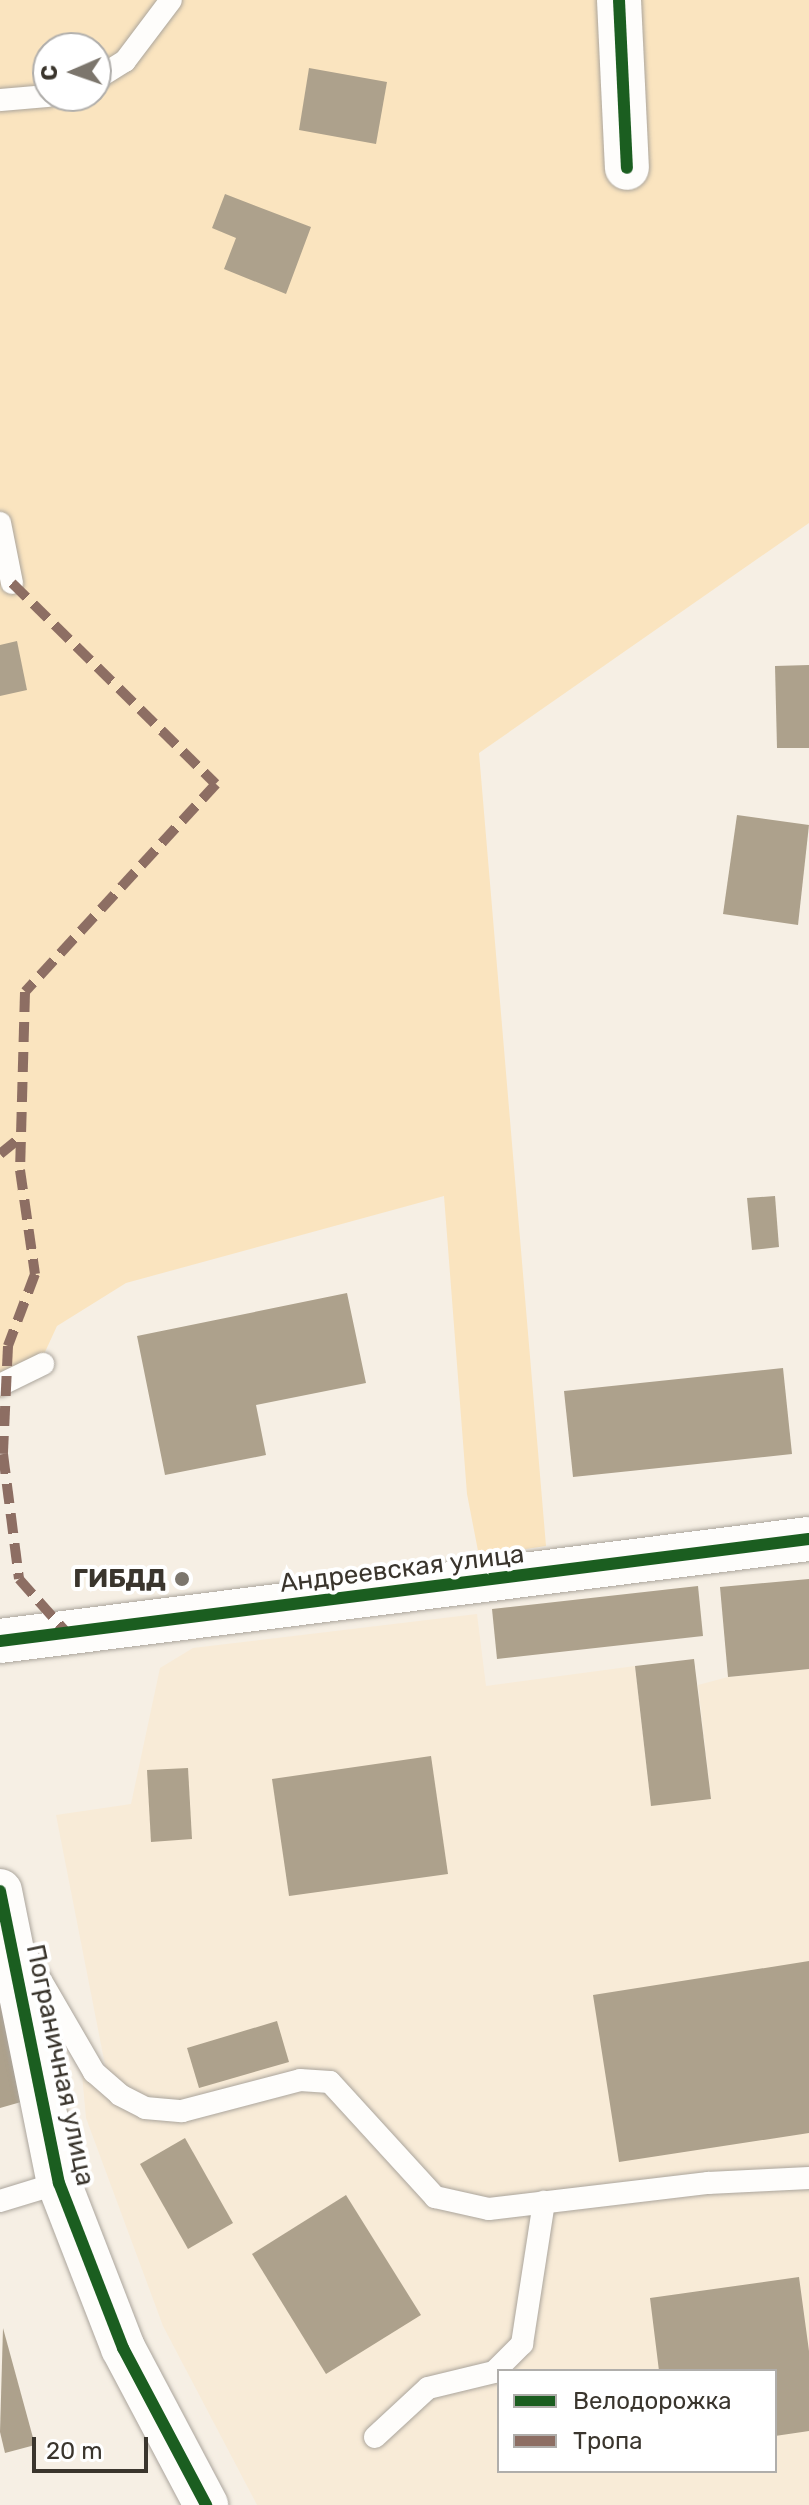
<!DOCTYPE html>
<meta charset="utf-8">
<style>
body{margin:0}
#map{position:relative;width:809px;height:2505px;overflow:hidden;background:#f6efe4;font-family:Rubik,sans-serif}
div>[style]{position:absolute}
.built>*{inset:0;background:#f8ebd7}
.green>*{inset:0;background:#fae4bf}
.building>*{inset:0;background:#ada18c}
.roads{filter:drop-shadow(0 0 2px #aba59c) drop-shadow(0 0 2px #aba59c)}
.service>*{height:22px;margin:-11px;padding:0 11px;transform-origin:11px;border-radius:11px;background:#fefdfb}
.minor>*{height:44px;margin:-22px;padding:0 22px;transform-origin:22px;border-radius:22px;background:#fefdfb}
.quiet>*{height:10px;margin-top:-5px;transform-origin:0;background:repeating-linear-gradient(90deg,#8d6e63 0 20px,transparent 0 30px)}
.cycleway>*{height:12px;margin:-6px;padding:0 6px;transform-origin:6px;border-radius:6px;background:#1b5e20}
.dots>*{width:22px;height:22px;translate:-50% -50%;box-sizing:border-box;border:4px solid #fff;border-radius:50%}
span{translate:-50% -50%;white-space:nowrap;text-align:center;line-height:1.15;-webkit-text-stroke:8px #fff;paint-order:stroke}
.street-label{font-size:26px;color:#3a352d}
.poi-label{font-size:26px;color:#3a352d;font-weight:700}
.right{translate:-100% -50%;text-align:right}
.legend{position:absolute;left:497px;top:2369px;width:280px;height:104px;box-sizing:border-box;background:#fff;border:2px solid #b0aeab;margin:0;padding:10px 14px;list-style:none;font-size:24px;color:#3a352d}
.legend li{display:flex;align-items:center;gap:16px;height:40px}
.legend b{width:40px;border:2px solid #b0aeab}
.north{position:absolute;left:32px;top:32px;width:80px;height:80px;box-sizing:border-box;background:#fff;border:2px solid #b0aeab;border-radius:50%;rotate:268deg;font-size:22px;font-weight:700;line-height:32px;text-align:center;color:#3a352d}
.north::after{content:'';display:block;margin:auto;width:28px;height:36px;background:#7c766d;clip-path:polygon(50% 0,100% 100%,50% 72%,0 100%)}
.scale{position:absolute;left:32px;top:2437px;width:116px;height:36px;box-sizing:border-box;border:4px solid #3a352d;border-top:0;padding-left:10px;font-size:24px;line-height:28px;white-space:nowrap;color:#3a352d;-webkit-text-stroke:6px #fff;paint-order:stroke}
</style>
<div id="map">
<div class="built">
<div style="clip-path:polygon(evenodd,477px 1614px,486px 1686px,635px 1666px,651px 1805px,711px 1799px,698px 1685px,728px 1677px,809px 1669px,809px 2505px,257px 2505px,163px 2326px,86px 2118px,82px 2074px,106px 2070px,56px 1815px,131px 1804px,160px 1668px,193px 1648px,477px 1614px,499px 2371px,775px 2371px,775px 2471px,499px 2471px,499px 2371px)"></div>
</div>
<div class="green">
<div style="clip-path:polygon(evenodd,0 0,809px 0,809px 523px,479px 753px,546px 1546px,479px 1556px,467px 1494px,444px 1196px,126px 1283px,57px 1326px,33px 1378px,0 1398px,0 0,48px 48px,96px 48px,96px 96px,48px 96px,48px 48px)"></div>
</div>
<div class="building">
<div style="clip-path:polygon(309px 68px,387px 82px,376px 144px,299px 130px)"></div>
<div style="clip-path:polygon(225px 194px,311px 227px,286px 294px,224px 269px,236px 238px,212px 228px)"></div>
<div style="clip-path:polygon(17px 641px,27px 690px,0 696px,0 645px)"></div>
<div style="clip-path:polygon(809px 665px,809px 748px,777px 748px,775px 666px)"></div>
<div style="clip-path:polygon(737px 815px,809px 825px,798px 925px,723px 914px)"></div>
<div style="clip-path:polygon(775px 1196px,779px 1247px,752px 1250px,747px 1198px)"></div>
<div style="clip-path:polygon(347px 1293px,366px 1383px,256px 1405px,266px 1455px,165px 1475px,137px 1336px)"></div>
<div style="clip-path:polygon(783px 1368px,792px 1454px,573px 1477px,564px 1391px)"></div>
<div style="clip-path:polygon(809px 1579px,809px 1669px,728px 1677px,720px 1587px)"></div>
<div style="clip-path:polygon(698px 1586px,703px 1636px,497px 1659px,492px 1609px)"></div>
<div style="clip-path:polygon(694px 1659px,711px 1799px,651px 1806px,635px 1666px)"></div>
<div style="clip-path:polygon(431px 1756px,448px 1874px,289px 1896px,272px 1779px)"></div>
<div style="clip-path:polygon(188px 1768px,192px 1839px,151px 1842px,147px 1770px)"></div>
<div style="clip-path:polygon(809px 1961px,809px 2133px,619px 2162px,593px 1995px)"></div>
<div style="clip-path:polygon(0 1985px,35px 2098px,0 2108px)"></div>
<div style="clip-path:polygon(277px 2021px,289px 2062px,199px 2088px,187px 2048px)"></div>
<div style="clip-path:polygon(185px 2138px,233px 2223px,188px 2249px,140px 2164px)"></div>
<div style="clip-path:polygon(346px 2195px,421px 2315px,326px 2374px,252px 2254px)"></div>
<div style="clip-path:polygon(799px 2277px,809px 2351px,809px 2431px,775px 2436px,775px 2371px,659px 2371px,650px 2298px)"></div>
<div style="clip-path:polygon(3px 2328px,35px 2445px,5px 2453px,0 2432px)"></div>
</div>
<div class="roads">
<div class="service">
<div style="left:96px;top:79px;width:34px;rotate:-32deg"></div>
<div style="left:125px;top:61px;width:76px;rotate:-53deg"></div>
<div style="left:0;top:100px;width:48px;rotate:-4.8deg"></div>
<div style="left:0;top:523px;width:61px;rotate:78.7deg"></div>
<div style="left:0;top:1385px;width:48px;rotate:-26deg"></div>
<div style="left:25px;top:1953px;width:138px;rotate:59.9deg"></div>
<div style="left:94px;top:2072px;width:35px;rotate:41deg"></div>
<div style="left:120px;top:2095px;width:28px;rotate:27deg"></div>
<div style="left:145px;top:2108px;width:37px;rotate:5deg"></div>
<div style="left:182px;top:2111px;width:122px;rotate:-14.7deg"></div>
<div style="left:300px;top:2080px;width:30px;rotate:4deg"></div>
<div style="left:330px;top:2082px;width:156px;rotate:47.6deg"></div>
<div style="left:435px;top:2197px;width:55px;rotate:12.5deg"></div>
<div style="left:489px;top:2209px;width:221px;rotate:-6.8deg"></div>
<div style="left:708px;top:2183px;width:101px;rotate:-2.8deg"></div>
<div style="left:0;top:2201px;width:62px;rotate:-17deg"></div>
<div style="left:375px;top:2437px;width:72px;rotate:-42.8deg"></div>
<div style="left:428px;top:2388px;width:68px;rotate:-13.6deg"></div>
<div style="left:494px;top:2372px;width:40px;rotate:-45deg"></div>
<div style="left:522px;top:2344px;width:144px;rotate:-81.2deg"></div>
</div>
<div class="minor">
<div style="left:619px;top:0;width:168px;rotate:87.3deg"></div>
<div style="left:0;top:1641px;width:815px;rotate:-7.19deg"></div>
<div style="left:0;top:1891px;width:298px;rotate:78.6deg"></div>
<div style="left:59px;top:2183px;width:177px;rotate:68.8deg"></div>
<div style="left:123px;top:2348px;width:178px;rotate:62.1deg"></div>
</div>
</div>
<div class="quiet">
<div style="left:12px;top:583px;width:286px;rotate:44.6deg"></div>
<div style="left:216px;top:784px;width:282px;rotate:132.6deg"></div>
<div style="left:25px;top:992px;width:178px;rotate:91.6deg"></div>
<div style="left:20px;top:1170px;width:105px;rotate:81.8deg"></div>
<div style="left:35px;top:1274px;width:77px;rotate:110.6deg"></div>
<div style="left:8px;top:1346px;width:108px;rotate:92.7deg"></div>
<div style="left:3px;top:1454px;width:126px;rotate:82.7deg"></div>
<div style="left:19px;top:1579px;width:72px;rotate:48.4deg"></div>
<div style="left:0;top:1154px;width:27px;rotate:-39deg"></div>
</div>
<div class="cycleway">
<div style="left:619px;top:0;width:168px;rotate:87.3deg"></div>
<div style="left:0;top:1641px;width:815px;rotate:-7.19deg"></div>
<div style="left:0;top:1891px;width:298px;rotate:78.6deg"></div>
<div style="left:59px;top:2183px;width:177px;rotate:68.8deg"></div>
<div style="left:123px;top:2348px;width:178px;rotate:62.1deg"></div>
</div>
<div class="dots">
<div style="left:182px;top:1579px;background:#7c766d"></div>
</div>
<div class="street-label">
<span style="left:402px;top:1569px;rotate:-7deg">Андреевская улица</span>
<span style="left:60px;top:2065px;rotate:78deg">Пограничная улица</span>
</div>
<div class="poi-label">
<span class="right" style="left:166px;top:1579px">ГИБДД</span>
</div>
<ul class="legend">
<li><b style="height:10px;background:#1b5e20"></b>Велодорожка</li>
<li><b style="height:10px;background:#8d6e63"></b>Тропа</li>
</ul>
<div class="north">С</div>
<div class="scale">20 m</div>
</div>
